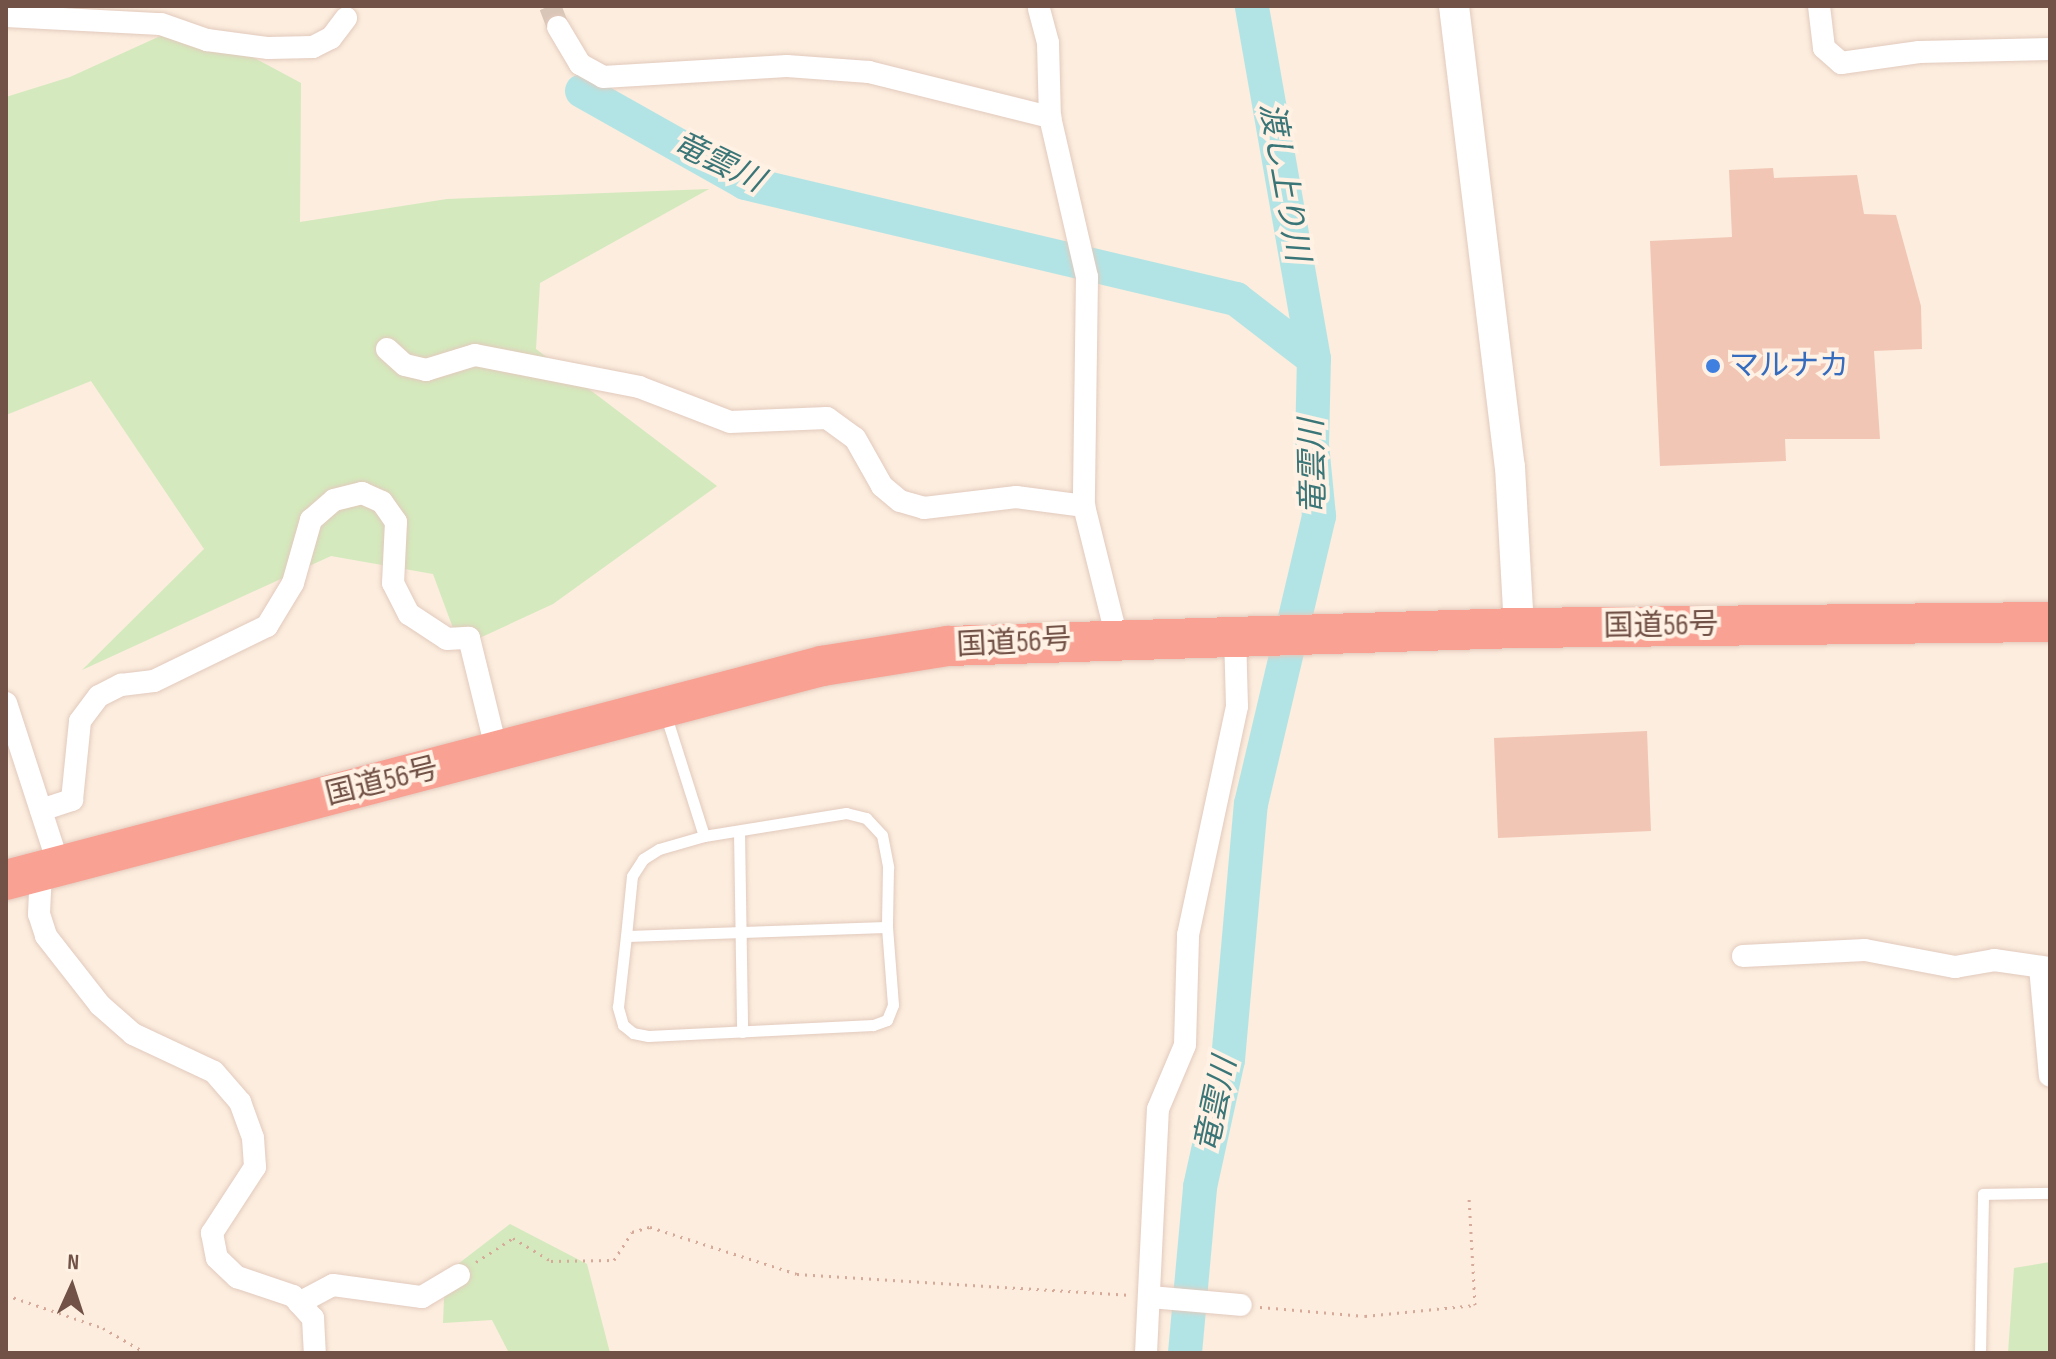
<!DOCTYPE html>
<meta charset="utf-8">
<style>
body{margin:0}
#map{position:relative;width:2056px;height:1359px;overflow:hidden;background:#fcedde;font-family:"Sofia Sans Condensed","Noto Sans JP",sans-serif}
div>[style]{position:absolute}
.green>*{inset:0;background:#d4e9bd}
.river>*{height:34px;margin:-17px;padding:0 17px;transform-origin:17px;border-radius:17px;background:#b3e4e5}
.building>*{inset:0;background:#f2c6b5}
.street-tunnel>*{height:22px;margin-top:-11px;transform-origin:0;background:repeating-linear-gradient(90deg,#dac6b8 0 22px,transparent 0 33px)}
.path>*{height:3px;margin-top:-1.5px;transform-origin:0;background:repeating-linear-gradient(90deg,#d6a999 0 2px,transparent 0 8px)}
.roads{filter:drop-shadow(0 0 2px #e2cabd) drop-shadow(0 0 2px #e2cabd)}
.lane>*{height:11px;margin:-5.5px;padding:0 5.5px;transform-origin:5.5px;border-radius:5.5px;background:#fff}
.street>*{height:22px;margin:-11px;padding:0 11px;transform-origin:11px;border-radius:11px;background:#fff}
.secondary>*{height:30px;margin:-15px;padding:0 15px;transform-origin:15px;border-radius:15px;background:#fff}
.highway>*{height:40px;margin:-20px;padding:0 20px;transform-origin:20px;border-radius:20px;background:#f9a193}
.dots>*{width:22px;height:22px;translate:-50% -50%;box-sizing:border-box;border:4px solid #fff1e4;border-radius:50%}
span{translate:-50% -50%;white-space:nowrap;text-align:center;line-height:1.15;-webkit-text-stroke:8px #fff1e4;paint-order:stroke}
.shop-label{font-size:30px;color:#366cbe}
.left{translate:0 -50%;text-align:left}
.street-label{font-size:30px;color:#725146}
.water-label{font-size:32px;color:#3a7678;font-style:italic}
.frame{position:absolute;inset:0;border:8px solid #725146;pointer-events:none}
.north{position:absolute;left:32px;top:1247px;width:80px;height:80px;-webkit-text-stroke:6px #fff1e4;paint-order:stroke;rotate:3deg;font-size:22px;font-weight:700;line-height:32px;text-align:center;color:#725146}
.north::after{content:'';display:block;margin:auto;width:28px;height:36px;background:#725146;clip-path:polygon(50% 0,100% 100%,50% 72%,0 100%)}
</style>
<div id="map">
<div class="green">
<div style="clip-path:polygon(189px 23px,301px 83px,300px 222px,447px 199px,709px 189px,540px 283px,536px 349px,717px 486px,553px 604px,460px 647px,433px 574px,331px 556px,82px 670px,204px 549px,91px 381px,6px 415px,6px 97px,70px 77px)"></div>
<div style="clip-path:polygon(510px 1224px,587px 1264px,610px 1353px,509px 1353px,492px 1320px,443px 1323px,445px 1274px)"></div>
<div style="clip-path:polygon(2050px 1262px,2050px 1353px,2008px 1353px,2014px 1268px)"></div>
</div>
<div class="river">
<div style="left:582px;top:91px;width:187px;rotate:29.4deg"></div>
<div style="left:745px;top:183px;width:505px;rotate:13.29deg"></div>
<div style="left:1236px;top:299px;width:98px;rotate:37.6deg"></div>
<div style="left:1185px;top:1353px;width:167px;rotate:-84.8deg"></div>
<div style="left:1200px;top:1187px;width:130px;rotate:-77.6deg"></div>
<div style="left:1228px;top:1060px;width:257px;rotate:-84.9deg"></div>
<div style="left:1251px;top:804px;width:296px;rotate:-76.7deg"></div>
<div style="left:1319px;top:516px;width:71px;rotate:-95.6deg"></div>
<div style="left:1312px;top:445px;width:86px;rotate:-88.7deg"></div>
<div style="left:1314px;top:359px;width:358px;rotate:-100deg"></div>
</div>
<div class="building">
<div style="clip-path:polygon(1773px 168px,1774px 178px,1857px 175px,1864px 214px,1896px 215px,1921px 306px,1922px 349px,1874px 351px,1880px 439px,1785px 439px,1786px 461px,1660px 466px,1650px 241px,1732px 237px,1729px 170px)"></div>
<div style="clip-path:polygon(1647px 731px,1651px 831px,1498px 838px,1494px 738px)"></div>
</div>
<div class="street-tunnel">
<div style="left:550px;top:6px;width:22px;rotate:69deg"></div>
</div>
<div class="path">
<div style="left:476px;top:1262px;width:44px;rotate:-33deg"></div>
<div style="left:513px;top:1238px;width:44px;rotate:31.2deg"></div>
<div style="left:551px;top:1261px;width:63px;rotate:-0.9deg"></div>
<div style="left:614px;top:1260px;width:33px;rotate:-57deg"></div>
<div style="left:632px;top:1232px;width:19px;rotate:-16deg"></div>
<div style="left:650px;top:1227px;width:154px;rotate:17.7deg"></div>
<div style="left:797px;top:1274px;width:331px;rotate:3.6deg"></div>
<div style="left:6px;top:1295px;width:102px;rotate:18.8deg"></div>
<div style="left:103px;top:1328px;width:50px;rotate:30.2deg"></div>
<div style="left:1260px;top:1307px;width:105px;rotate:4.9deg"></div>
<div style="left:1365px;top:1316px;width:111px;rotate:-5.7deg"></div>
<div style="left:1475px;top:1305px;width:109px;rotate:-93.2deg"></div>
</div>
<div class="roads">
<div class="lane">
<div style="left:665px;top:713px;width:129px;rotate:72.4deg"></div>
<div style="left:704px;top:836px;width:144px;rotate:-9.2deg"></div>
<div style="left:846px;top:813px;width:21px;rotate:14deg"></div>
<div style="left:866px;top:818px;width:23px;rotate:47deg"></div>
<div style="left:882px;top:835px;width:33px;rotate:79deg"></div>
<div style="left:888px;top:867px;width:60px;rotate:91deg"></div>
<div style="left:739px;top:831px;width:201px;rotate:89.1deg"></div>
<div style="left:626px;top:936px;width:261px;rotate:-2deg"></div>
<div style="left:887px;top:927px;width:78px;rotate:85.6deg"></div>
<div style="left:893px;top:1005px;width:16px;rotate:112deg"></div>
<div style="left:887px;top:1020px;width:15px;rotate:160deg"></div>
<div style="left:873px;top:1025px;width:225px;rotate:177.2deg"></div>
<div style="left:648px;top:1036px;width:15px;rotate:-169deg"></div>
<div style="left:633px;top:1033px;width:13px;rotate:-141deg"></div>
<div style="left:623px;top:1025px;width:19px;rotate:-106deg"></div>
<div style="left:618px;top:1007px;width:71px;rotate:-83.6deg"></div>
<div style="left:626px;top:936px;width:60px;rotate:-84.3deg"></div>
<div style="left:632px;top:876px;width:20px;rotate:-57deg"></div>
<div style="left:643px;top:859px;width:19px;rotate:-32deg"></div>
<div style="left:659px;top:849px;width:47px;rotate:-16.1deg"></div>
<div style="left:1980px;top:1353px;width:159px;rotate:-88.9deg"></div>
<div style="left:1983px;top:1194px;width:67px;rotate:-0.9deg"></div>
</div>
<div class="street">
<div style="left:1819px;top:6px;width:42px;rotate:83.2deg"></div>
<div style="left:1824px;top:48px;width:23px;rotate:41deg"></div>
<div style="left:1841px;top:63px;width:79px;rotate:-8deg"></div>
<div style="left:1919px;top:52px;width:131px;rotate:-1.3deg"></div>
<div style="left:1039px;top:9px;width:35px;rotate:75deg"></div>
<div style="left:1048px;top:43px;width:74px;rotate:88.5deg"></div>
<div style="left:1050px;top:117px;width:164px;rotate:77deg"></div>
<div style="left:1087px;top:277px;width:229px;rotate:90.8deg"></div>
<div style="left:1084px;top:506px;width:136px;rotate:76deg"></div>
<div style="left:6px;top:16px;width:155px;rotate:3deg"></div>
<div style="left:161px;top:24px;width:49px;rotate:19.2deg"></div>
<div style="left:207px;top:40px;width:62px;rotate:7.5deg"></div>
<div style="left:268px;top:48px;width:45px;rotate:-1.3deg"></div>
<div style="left:313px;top:47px;width:20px;rotate:-27deg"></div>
<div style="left:331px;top:38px;width:25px;rotate:-53deg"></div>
<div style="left:558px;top:27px;width:43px;rotate:59.3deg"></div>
<div style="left:580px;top:64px;width:26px;rotate:29deg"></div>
<div style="left:603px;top:77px;width:184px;rotate:-3.4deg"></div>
<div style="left:787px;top:66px;width:82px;rotate:4.2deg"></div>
<div style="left:869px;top:72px;width:187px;rotate:14deg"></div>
<div style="left:387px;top:349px;width:24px;rotate:42deg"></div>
<div style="left:405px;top:365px;width:22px;rotate:13deg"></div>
<div style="left:426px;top:370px;width:51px;rotate:-17deg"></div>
<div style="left:475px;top:355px;width:167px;rotate:11deg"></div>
<div style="left:639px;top:387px;width:97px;rotate:21deg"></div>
<div style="left:730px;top:422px;width:97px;rotate:-2.4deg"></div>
<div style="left:827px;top:418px;width:34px;rotate:36deg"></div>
<div style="left:855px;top:438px;width:55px;rotate:60.6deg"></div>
<div style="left:882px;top:486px;width:23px;rotate:40deg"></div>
<div style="left:900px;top:501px;width:25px;rotate:16deg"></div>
<div style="left:924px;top:508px;width:93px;rotate:-6.8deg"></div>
<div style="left:1016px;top:497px;width:69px;rotate:7.5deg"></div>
<div style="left:6px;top:703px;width:171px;rotate:72deg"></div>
<div style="left:41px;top:810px;width:33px;rotate:-18deg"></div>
<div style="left:72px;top:800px;width:79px;rotate:-84.2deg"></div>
<div style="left:80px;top:721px;width:31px;rotate:-53deg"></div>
<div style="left:99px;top:696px;width:25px;rotate:-27deg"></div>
<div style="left:121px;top:685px;width:33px;rotate:-7deg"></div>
<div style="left:154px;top:681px;width:126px;rotate:-26deg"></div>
<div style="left:267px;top:626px;width:50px;rotate:-58.8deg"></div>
<div style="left:293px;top:583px;width:66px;rotate:-74.1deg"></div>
<div style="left:311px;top:520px;width:30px;rotate:-41deg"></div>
<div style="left:334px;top:500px;width:29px;rotate:-14deg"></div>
<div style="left:362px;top:493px;width:22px;rotate:24deg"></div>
<div style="left:382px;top:502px;width:24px;rotate:55deg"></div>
<div style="left:396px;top:522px;width:61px;rotate:92.8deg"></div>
<div style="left:393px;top:583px;width:35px;rotate:63deg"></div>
<div style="left:409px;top:614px;width:45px;rotate:33.3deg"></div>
<div style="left:447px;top:639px;width:22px;rotate:-3deg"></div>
<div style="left:469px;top:638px;width:117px;rotate:76.2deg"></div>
<div style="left:41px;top:871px;width:43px;rotate:92.7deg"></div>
<div style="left:39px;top:914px;width:23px;rotate:72deg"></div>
<div style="left:46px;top:936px;width:88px;rotate:52deg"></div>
<div style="left:100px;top:1005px;width:44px;rotate:41.3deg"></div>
<div style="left:133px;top:1034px;width:89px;rotate:25.1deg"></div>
<div style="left:214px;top:1072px;width:40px;rotate:49deg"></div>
<div style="left:240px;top:1102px;width:38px;rotate:70deg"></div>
<div style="left:253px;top:1138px;width:29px;rotate:86deg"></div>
<div style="left:255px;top:1167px;width:79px;rotate:123.1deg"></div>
<div style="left:212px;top:1233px;width:25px;rotate:79deg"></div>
<div style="left:217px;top:1258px;width:28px;rotate:44deg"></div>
<div style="left:237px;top:1277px;width:59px;rotate:18.7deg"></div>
<div style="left:293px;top:1296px;width:30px;rotate:48deg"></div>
<div style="left:313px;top:1318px;width:35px;rotate:87deg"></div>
<div style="left:1743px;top:956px;width:122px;rotate:-2.8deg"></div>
<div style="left:1865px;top:950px;width:92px;rotate:10.7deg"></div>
<div style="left:1955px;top:967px;width:40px;rotate:-10deg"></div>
<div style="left:1994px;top:960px;width:57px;rotate:8.1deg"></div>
<div style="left:2040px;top:967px;width:109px;rotate:84.8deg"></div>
<div style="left:1150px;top:1297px;width:91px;rotate:5deg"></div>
<div style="left:299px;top:1303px;width:38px;rotate:-28deg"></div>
<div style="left:333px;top:1285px;width:90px;rotate:7.7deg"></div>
<div style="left:422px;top:1297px;width:43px;rotate:-30.7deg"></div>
<div style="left:1146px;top:1353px;width:244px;rotate:-87.2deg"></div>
<div style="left:1158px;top:1109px;width:69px;rotate:-67.1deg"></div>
<div style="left:1185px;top:1045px;width:110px;rotate:-88.4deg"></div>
<div style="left:1188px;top:935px;width:234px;rotate:-77.9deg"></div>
<div style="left:1237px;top:706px;width:71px;rotate:-91.6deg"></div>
</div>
<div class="secondary">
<div style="left:1454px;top:6px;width:464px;rotate:83.1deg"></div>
<div style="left:1510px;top:467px;width:161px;rotate:86.8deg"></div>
</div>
<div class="highway">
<div style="left:6px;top:880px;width:844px;rotate:-14.7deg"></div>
<div style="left:822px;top:666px;width:128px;rotate:-9deg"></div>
<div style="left:948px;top:646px;width:571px;rotate:-1.81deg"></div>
<div style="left:1519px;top:628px;width:531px;rotate:-0.65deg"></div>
</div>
</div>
<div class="dots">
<div style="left:1713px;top:366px;background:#3f7fe0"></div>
</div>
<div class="shop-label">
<span class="left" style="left:1729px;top:366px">マルナカ</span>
</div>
<div class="street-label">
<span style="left:1661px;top:626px;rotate:-1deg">国道56号</span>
<span style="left:1014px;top:643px;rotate:-3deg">国道56号</span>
<span style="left:382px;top:782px;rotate:-14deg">国道56号</span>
</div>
<div class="water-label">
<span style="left:718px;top:163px;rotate:26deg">竜雲川</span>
<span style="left:1283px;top:182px;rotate:80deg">渡し上り川</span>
<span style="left:1314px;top:467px;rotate:-91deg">竜雲川</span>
<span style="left:1217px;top:1105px;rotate:-78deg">竜雲川</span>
</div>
<div class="frame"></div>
<div class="north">N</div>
</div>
